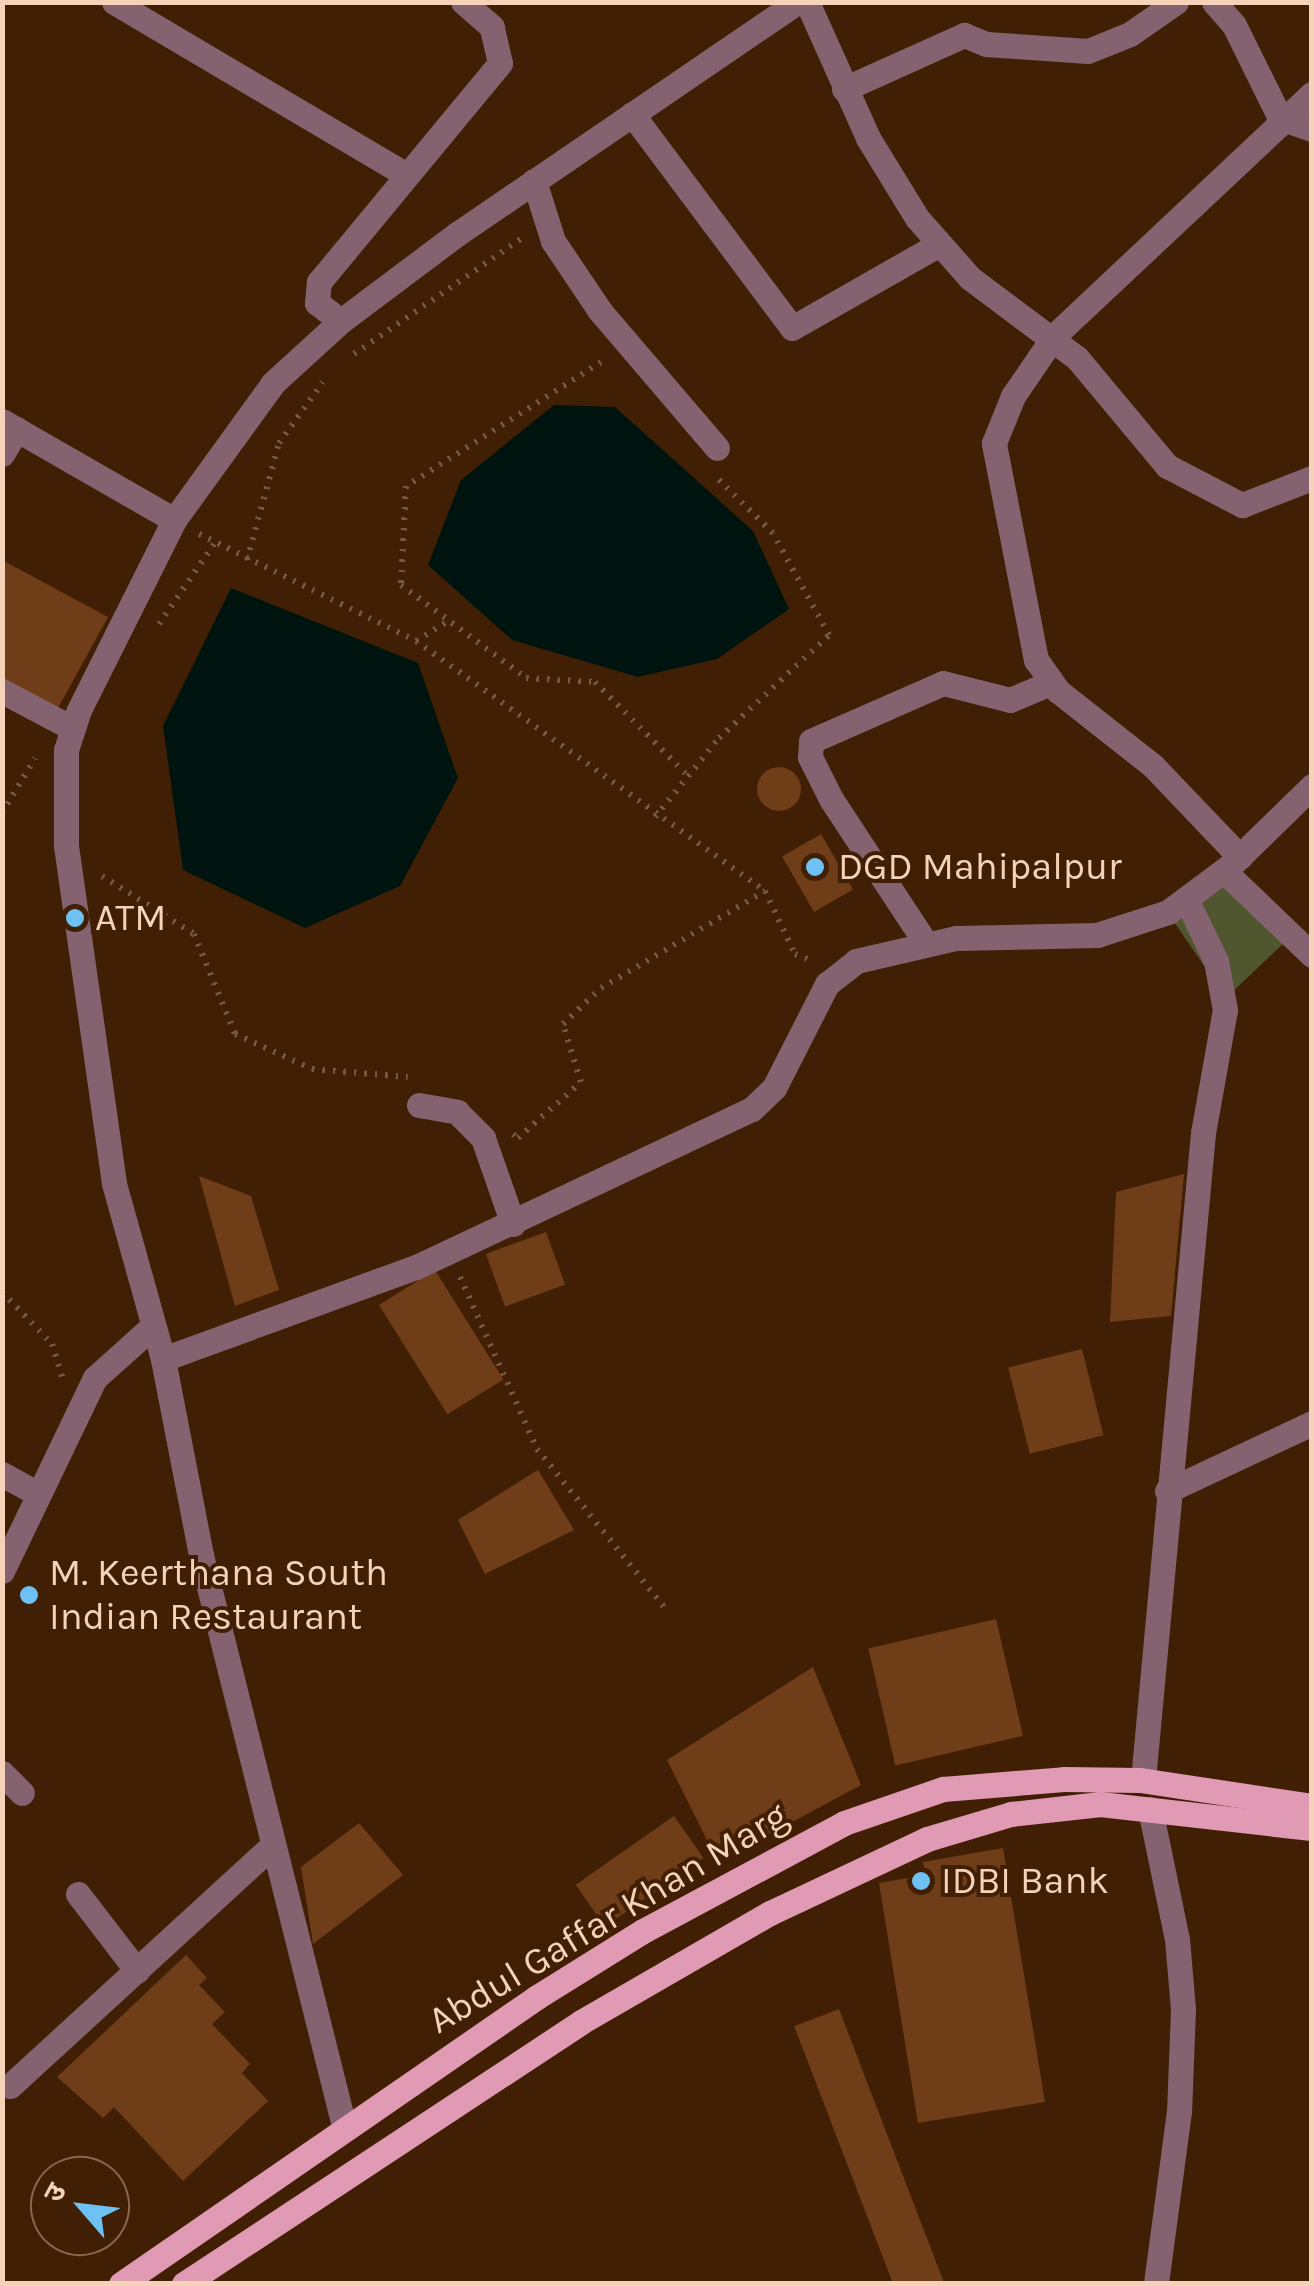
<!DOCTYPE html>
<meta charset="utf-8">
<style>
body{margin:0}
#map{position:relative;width:1314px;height:2286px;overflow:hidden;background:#401f04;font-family:Karla,"Noto Sans Devanagari",sans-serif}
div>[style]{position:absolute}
.green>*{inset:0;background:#50562e}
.water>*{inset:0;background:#00140f}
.building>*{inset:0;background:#6f3e18;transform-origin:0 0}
.round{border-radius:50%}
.path>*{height:6px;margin-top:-3px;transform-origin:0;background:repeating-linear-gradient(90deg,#79573c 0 2.5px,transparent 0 10.5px)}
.minor>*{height:25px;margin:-12.5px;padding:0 12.5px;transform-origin:12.5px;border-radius:12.5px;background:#85626f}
.major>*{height:25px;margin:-12.5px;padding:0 12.5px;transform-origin:12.5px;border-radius:12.5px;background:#e19ab4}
.dots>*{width:28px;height:28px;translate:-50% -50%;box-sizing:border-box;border:5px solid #401f04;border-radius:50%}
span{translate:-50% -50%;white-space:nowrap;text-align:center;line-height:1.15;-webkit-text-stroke:8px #401f04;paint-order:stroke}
.poi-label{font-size:38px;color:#f6d2b9}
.left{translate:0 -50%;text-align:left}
.street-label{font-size:38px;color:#f6d2b9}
.frame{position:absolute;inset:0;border:5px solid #f6d2b9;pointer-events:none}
.north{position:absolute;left:30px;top:2156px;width:100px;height:100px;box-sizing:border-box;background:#401f04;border:2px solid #89674c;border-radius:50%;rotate:298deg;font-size:28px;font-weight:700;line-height:40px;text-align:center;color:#f6d2b9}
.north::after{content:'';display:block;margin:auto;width:35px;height:45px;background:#6dc2f3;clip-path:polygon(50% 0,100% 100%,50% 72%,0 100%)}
</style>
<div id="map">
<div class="green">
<div style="clip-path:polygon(1225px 877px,1285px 942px,1226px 998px,1170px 916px)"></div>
</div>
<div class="water">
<div style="clip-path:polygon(554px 405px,615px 407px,753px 531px,789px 609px,717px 659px,638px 677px,512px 640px,428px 565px,461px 480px)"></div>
<div style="clip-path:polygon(231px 588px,418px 663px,458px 778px,400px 886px,305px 928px,183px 870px,163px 726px)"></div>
</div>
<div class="building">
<div style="clip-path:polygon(2px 560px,108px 617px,58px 708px,2px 678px)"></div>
<div class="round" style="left:757px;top:767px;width:44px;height:44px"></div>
<div style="left:821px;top:834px;width:64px;height:45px;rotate:60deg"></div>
<div style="clip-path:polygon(1184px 1174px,1171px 1316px,1110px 1322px,1116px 1192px)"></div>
<div style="clip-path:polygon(199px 1176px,251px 1196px,279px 1290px,235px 1306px)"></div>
<div style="left:546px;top:1232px;width:56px;height:64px;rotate:70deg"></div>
<div style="left:435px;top:1270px;width:129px;height:66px;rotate:58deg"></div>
<div style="left:1082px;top:1349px;width:89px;height:76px;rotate:76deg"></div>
<div style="clip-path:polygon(538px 1470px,574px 1530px,485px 1574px,458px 1520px)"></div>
<div style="left:996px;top:1619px;width:120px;height:131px;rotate:77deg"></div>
<div style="clip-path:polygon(813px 1667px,861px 1785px,718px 1862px,667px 1760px)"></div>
<div style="left:674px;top:1816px;width:51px;height:120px;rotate:55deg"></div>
<div style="clip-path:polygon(359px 1823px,403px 1875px,313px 1944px,301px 1867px)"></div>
<div style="clip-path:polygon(1003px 1848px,1045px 2102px,918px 2123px,879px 1883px,925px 1875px,923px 1862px)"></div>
<div style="clip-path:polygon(186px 1955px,207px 1978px,199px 1985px,225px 2012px,212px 2024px,250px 2064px,242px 2073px,268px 2101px,183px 2181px,114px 2107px,103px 2118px,57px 2077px)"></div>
<div style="left:839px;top:2009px;width:294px;height:48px;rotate:69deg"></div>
</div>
<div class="path">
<div style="left:354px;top:354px;width:203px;rotate:-34.6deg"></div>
<div style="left:601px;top:362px;width:231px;rotate:147.5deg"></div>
<div style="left:406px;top:486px;width:99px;rotate:92.9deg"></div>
<div style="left:401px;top:585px;width:156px;rotate:36.6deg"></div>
<div style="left:526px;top:678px;width:69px;rotate:3.3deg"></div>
<div style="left:595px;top:682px;width:132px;rotate:45.3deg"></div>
<div style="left:199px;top:534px;width:242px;rotate:26.2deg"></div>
<div style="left:416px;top:641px;width:429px;rotate:35.6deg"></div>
<div style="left:765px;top:891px;width:70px;rotate:64.5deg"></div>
<div style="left:795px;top:954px;width:16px;rotate:22deg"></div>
<div style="left:247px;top:560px;width:121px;rotate:-74.7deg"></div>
<div style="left:279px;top:443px;width:75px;rotate:-54.2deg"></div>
<div style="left:159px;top:624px;width:97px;rotate:-55.5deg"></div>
<div style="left:416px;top:641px;width:38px;rotate:-32deg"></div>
<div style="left:2px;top:813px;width:64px;rotate:-59deg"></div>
<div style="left:655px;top:817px;width:102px;rotate:-51deg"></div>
<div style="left:719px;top:738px;width:151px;rotate:-43.1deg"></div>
<div style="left:829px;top:635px;width:116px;rotate:-118.8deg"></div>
<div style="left:773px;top:533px;width:80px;rotate:-135.5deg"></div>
<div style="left:102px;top:876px;width:109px;rotate:32.2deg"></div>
<div style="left:194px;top:934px;width:108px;rotate:67.7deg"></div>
<div style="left:235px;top:1034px;width:85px;rotate:24.4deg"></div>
<div style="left:312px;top:1069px;width:96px;rotate:4.8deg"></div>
<div style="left:513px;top:1134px;width:6px;rotate:39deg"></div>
<div style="left:518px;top:1138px;width:84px;rotate:-41.6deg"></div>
<div style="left:581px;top:1082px;width:61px;rotate:-107.2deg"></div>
<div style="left:563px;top:1024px;width:52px;rotate:-43.5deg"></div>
<div style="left:601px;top:988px;width:191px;rotate:-30.6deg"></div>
<div style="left:460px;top:1277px;width:188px;rotate:65.9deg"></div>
<div style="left:537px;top:1449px;width:203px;rotate:51.2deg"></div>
<div style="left:2px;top:1292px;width:72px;rotate:46.1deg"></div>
<div style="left:52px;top:1344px;width:37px;rotate:73deg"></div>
</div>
<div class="minor">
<div style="left:114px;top:2px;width:339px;rotate:30.6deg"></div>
<div style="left:807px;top:2px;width:149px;rotate:65.8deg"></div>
<div style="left:868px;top:138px;width:94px;rotate:58.5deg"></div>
<div style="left:917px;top:218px;width:80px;rotate:48.5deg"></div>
<div style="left:970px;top:278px;width:134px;rotate:36.8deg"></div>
<div style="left:1077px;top:358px;width:141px;rotate:50.2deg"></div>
<div style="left:1167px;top:466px;width:85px;rotate:27.5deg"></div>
<div style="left:1242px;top:505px;width:75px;rotate:-21.1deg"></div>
<div style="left:1214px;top:2px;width:30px;rotate:49deg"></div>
<div style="left:1234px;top:25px;width:104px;rotate:63.7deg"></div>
<div style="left:1280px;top:118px;width:34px;rotate:19deg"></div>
<div style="left:844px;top:89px;width:132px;rotate:-24.2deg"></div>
<div style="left:964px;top:35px;width:24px;rotate:22deg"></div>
<div style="left:986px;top:44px;width:102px;rotate:3.9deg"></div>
<div style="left:1088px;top:51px;width:45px;rotate:-22deg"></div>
<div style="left:1130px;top:34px;width:56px;rotate:-34.8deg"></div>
<div style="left:632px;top:114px;width:267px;rotate:53.2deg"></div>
<div style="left:792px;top:328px;width:169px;rotate:-29.7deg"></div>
<div style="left:534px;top:181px;width:63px;rotate:72.4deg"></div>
<div style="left:553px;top:241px;width:84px;rotate:56.1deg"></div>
<div style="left:600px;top:311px;width:180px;rotate:49.5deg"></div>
<div style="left:341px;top:321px;width:30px;rotate:-143deg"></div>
<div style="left:317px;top:303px;width:21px;rotate:-85deg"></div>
<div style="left:319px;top:282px;width:284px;rotate:-50.4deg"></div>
<div style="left:500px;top:63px;width:37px;rotate:-103deg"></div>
<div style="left:492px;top:27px;width:38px;rotate:-139deg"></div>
<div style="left:2px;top:421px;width:198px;rotate:29.9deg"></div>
<div style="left:2px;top:454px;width:29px;rotate:-59deg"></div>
<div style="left:2px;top:691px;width:79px;rotate:27.9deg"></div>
<div style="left:1240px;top:857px;width:127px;rotate:-133.7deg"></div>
<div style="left:1152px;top:765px;width:120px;rotate:-141.8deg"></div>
<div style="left:1058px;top:691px;width:38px;rotate:-125deg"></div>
<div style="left:1036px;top:660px;width:221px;rotate:-101deg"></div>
<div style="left:994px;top:443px;width:51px;rotate:-68deg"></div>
<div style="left:1013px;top:396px;width:73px;rotate:-55.7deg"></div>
<div style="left:1054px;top:336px;width:354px;rotate:-43.2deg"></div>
<div style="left:1224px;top:871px;width:122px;rotate:43.7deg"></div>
<div style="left:925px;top:942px;width:171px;rotate:-123.3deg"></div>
<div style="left:831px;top:799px;width:47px;rotate:-116.6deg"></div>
<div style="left:810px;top:757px;width:16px;rotate:-86deg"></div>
<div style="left:811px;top:741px;width:144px;rotate:-23.7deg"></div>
<div style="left:943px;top:683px;width:69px;rotate:14.2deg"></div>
<div style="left:1010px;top:700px;width:43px;rotate:-23deg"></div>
<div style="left:419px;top:1105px;width:39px;rotate:10deg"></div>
<div style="left:457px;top:1112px;width:37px;rotate:45deg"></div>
<div style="left:483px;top:1138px;width:91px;rotate:70.8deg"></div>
<div style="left:163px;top:1359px;width:269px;rotate:-20deg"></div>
<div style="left:416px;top:1267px;width:371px;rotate:-25.2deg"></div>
<div style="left:752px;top:1109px;width:30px;rotate:-44deg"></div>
<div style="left:774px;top:1088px;width:117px;rotate:-63deg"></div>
<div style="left:827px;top:984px;width:37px;rotate:-38deg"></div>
<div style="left:856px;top:961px;width:103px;rotate:-13deg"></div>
<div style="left:956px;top:938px;width:141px;rotate:-1.2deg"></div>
<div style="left:1097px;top:935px;width:75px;rotate:-17.9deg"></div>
<div style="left:1168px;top:912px;width:79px;rotate:-36.7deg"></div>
<div style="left:1231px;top:865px;width:113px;rotate:-44.3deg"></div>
<div style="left:2px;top:1474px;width:41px;rotate:29.1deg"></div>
<div style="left:1167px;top:1491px;width:160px;rotate:-25.1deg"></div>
<div style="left:2px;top:1571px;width:214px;rotate:-64.3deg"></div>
<div style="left:95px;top:1378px;width:78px;rotate:-41.9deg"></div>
<div style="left:2px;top:1773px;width:28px;rotate:45deg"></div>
<div style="left:1143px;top:1780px;width:650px;rotate:-84.7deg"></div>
<div style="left:1203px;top:1133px;width:125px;rotate:-79.9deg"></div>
<div style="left:1225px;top:1010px;width:50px;rotate:-100.4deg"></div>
<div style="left:1216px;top:961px;width:69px;rotate:-115.8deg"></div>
<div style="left:1150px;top:1809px;width:133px;rotate:78.3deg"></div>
<div style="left:1177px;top:1939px;width:70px;rotate:85.1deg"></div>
<div style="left:1183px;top:2009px;width:102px;rotate:92.2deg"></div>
<div style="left:1179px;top:2111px;width:175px;rotate:97.6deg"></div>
<div style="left:78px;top:1894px;width:97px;rotate:52.5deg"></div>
<div style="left:10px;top:2086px;width:355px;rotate:-42.5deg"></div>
<div style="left:344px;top:2126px;width:589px;rotate:-104.06deg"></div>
<div style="left:201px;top:1555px;width:200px;rotate:-101deg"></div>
<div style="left:163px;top:1359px;width:183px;rotate:-105.6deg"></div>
<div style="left:114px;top:1183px;width:340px;rotate:-98.1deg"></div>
<div style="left:66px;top:846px;width:96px;rotate:-90deg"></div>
<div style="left:66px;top:750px;width:40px;rotate:-72deg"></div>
<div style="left:78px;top:712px;width:215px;rotate:-63.4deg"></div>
<div style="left:174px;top:520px;width:169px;rotate:-54.1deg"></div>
<div style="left:273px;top:383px;width:92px;rotate:-42.4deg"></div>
<div style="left:341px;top:321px;width:145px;rotate:-36.9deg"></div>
<div style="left:457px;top:234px;width:412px;rotate:-34.3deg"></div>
</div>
<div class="major">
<div style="left:121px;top:2284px;width:505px;rotate:-34.6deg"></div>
<div style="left:537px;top:1997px;width:125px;rotate:-31.9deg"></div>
<div style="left:643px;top:1931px;width:228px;rotate:-28.2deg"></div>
<div style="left:844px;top:1823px;width:105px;rotate:-19deg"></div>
<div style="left:943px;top:1789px;width:121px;rotate:-4.7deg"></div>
<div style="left:1064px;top:1779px;width:76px;rotate:0.8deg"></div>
<div style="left:1140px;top:1780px;width:174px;rotate:8.6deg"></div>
<div style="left:184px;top:2284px;width:476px;rotate:-33.4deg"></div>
<div style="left:581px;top:2022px;width:218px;rotate:-30deg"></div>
<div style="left:770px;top:1913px;width:174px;rotate:-25.2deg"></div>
<div style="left:927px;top:1839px;width:88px;rotate:-16.6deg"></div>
<div style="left:1011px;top:1814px;width:90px;rotate:-6.4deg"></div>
<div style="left:1100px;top:1804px;width:213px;rotate:6.5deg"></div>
</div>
<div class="dots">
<div style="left:815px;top:867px;background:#6dc2f3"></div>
<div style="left:75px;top:918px;background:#6dc2f3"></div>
<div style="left:29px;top:1595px;background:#6dc2f3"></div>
<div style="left:921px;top:1881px;background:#6dc2f3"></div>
</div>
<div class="poi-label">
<span class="left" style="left:838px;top:867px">DGD Mahipalpur</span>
<span class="left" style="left:95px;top:918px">ATM</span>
<span class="left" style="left:49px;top:1595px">M. Keerthana South<br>Indian Restaurant</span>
<span class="left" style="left:941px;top:1881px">IDBI Bank</span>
</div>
<div class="street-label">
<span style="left:608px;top:1918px;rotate:-31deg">Abdul Gaffar Khan Marg</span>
</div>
<div class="frame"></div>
<div class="north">उ</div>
</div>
